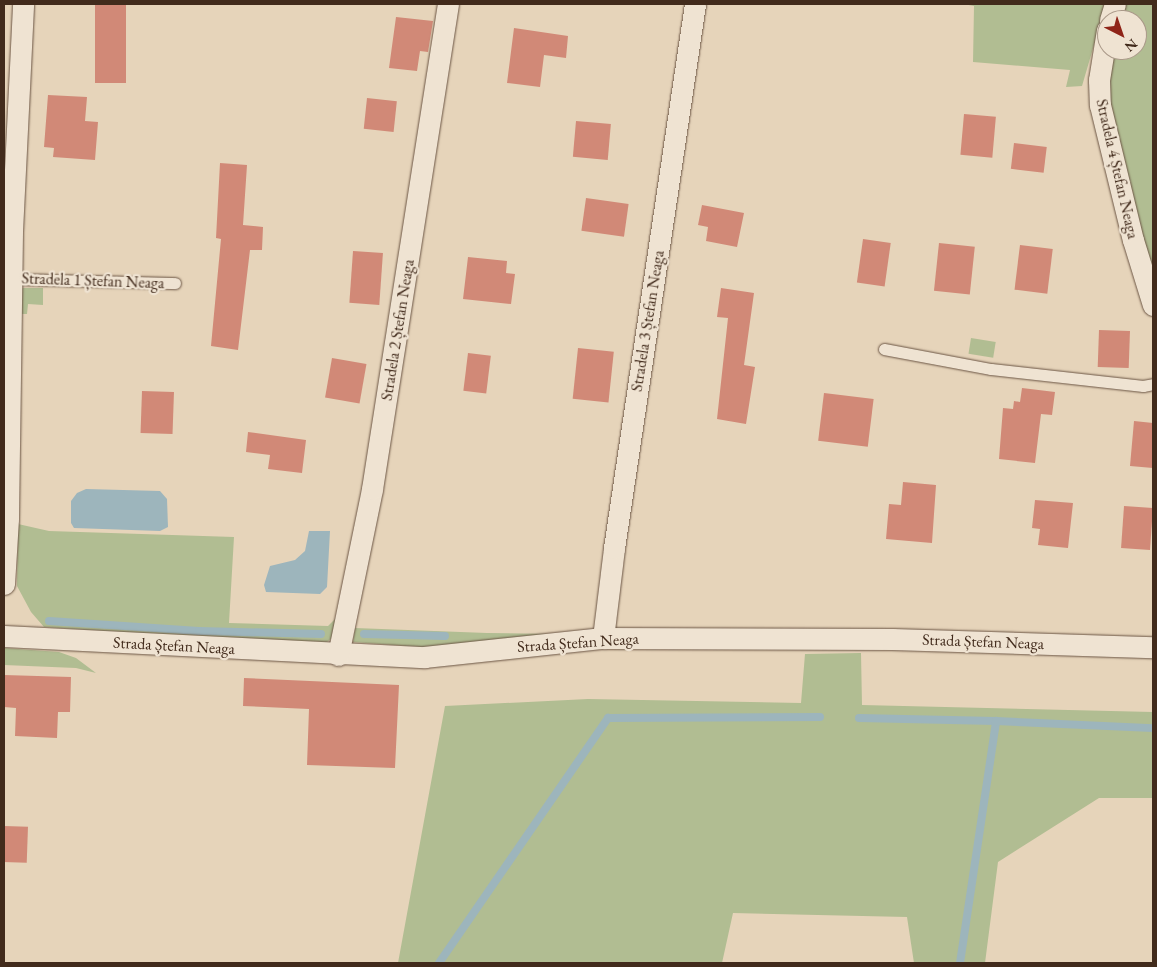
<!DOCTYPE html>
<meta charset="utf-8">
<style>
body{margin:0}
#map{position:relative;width:1157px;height:967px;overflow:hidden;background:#e6d4ba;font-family:"EB Garamond",serif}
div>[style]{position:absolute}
.green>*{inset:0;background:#b1bd92;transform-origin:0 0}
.water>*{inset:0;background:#9db5bc}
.stream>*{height:8px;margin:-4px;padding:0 4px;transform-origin:4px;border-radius:4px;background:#9db5bc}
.building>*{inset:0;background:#d18977;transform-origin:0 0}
.roads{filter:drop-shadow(0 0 1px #6b5544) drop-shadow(0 0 1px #6b5544)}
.lane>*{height:11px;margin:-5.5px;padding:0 5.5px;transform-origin:5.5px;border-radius:5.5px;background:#efe3d2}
.street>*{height:21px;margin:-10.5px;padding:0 10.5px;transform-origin:10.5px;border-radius:10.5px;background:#efe3d2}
span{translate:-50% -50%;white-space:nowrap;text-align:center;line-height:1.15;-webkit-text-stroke:4.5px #efe3d2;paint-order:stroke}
.street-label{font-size:16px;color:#422b1c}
.frame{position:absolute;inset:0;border:5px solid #422b1c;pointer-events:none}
.north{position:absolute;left:1097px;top:10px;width:50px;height:50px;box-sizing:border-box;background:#efe3d2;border:1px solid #aa9989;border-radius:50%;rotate:139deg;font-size:14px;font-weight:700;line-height:20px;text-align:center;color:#422b1c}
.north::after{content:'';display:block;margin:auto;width:18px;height:22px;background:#8f2418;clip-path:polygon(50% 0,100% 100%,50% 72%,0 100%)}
</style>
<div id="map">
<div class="green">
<div style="clip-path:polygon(963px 4px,1106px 4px,1082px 86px,1066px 87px,1070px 70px,973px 62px,974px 6px)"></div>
<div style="clip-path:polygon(1125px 4px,1153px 4px,1153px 272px,1139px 228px,1108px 91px,1112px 50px,1137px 50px,1137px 20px,1120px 20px)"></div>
<div style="clip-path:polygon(21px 288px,43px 288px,43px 305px,28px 304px,27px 314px,20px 314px)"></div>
<div style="left:971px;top:338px;width:25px;height:16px;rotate:9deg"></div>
<div style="clip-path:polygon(18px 524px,49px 531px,234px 537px,229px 623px,328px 626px,337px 617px,332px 638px,327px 642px,250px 641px,44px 627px,31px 612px,17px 586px)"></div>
<div style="clip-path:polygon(355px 628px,487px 633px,556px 634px,432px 648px,353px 642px)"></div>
<div style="clip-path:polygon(4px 648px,59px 652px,76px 658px,96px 673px,76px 668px,4px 665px)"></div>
<div style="clip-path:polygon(861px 653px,862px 705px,1153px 712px,1153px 798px,1099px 798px,998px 862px,985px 963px,914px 963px,907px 917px,733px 913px,722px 963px,398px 963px,445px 706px,588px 699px,801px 703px,805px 654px)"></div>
</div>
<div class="water">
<div style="clip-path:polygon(86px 489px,160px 491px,167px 499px,168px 527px,160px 531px,74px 528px,71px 523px,71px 501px,77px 493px)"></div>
<div style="clip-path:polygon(309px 531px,330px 531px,327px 587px,320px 594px,266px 592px,264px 585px,270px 566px,295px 560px,305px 551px)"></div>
</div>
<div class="stream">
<div style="left:49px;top:621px;width:150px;rotate:3.8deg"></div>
<div style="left:199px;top:631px;width:122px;rotate:1.4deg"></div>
<div style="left:364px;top:634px;width:81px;rotate:1.4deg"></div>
<div style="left:859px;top:718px;width:137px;rotate:1.3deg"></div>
<div style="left:439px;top:963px;width:298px;rotate:-55.4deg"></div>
<div style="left:608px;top:718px;width:212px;rotate:-0.3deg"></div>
<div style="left:960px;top:963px;width:245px;rotate:-81.5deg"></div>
<div style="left:996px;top:721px;width:157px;rotate:2.6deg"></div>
</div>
<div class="building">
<div style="left:95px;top:4px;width:31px;height:79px"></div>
<div style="clip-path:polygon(396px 17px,433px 21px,428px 52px,420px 51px,417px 71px,389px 68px)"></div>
<div style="clip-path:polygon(514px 28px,568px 36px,566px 58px,544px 55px,540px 87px,507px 83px)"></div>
<div style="clip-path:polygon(48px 95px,87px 97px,85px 121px,98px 122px,95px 160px,53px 157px,54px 148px,44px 147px)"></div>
<div style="left:367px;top:98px;width:30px;height:31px;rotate:6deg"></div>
<div style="left:964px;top:114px;width:32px;height:41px;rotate:5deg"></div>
<div style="left:576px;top:121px;width:35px;height:36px;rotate:5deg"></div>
<div style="left:1014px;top:143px;width:33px;height:26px;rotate:7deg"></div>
<div style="clip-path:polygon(220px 163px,247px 165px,243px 225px,263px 227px,262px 250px,250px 250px,238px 350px,211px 346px,221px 239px,216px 238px)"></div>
<div style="left:586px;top:198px;width:43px;height:33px;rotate:8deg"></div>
<div style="clip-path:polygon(702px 205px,744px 213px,737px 247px,706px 241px,708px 227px,698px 225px)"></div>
<div style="left:863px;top:239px;width:28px;height:44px;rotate:8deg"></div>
<div style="left:939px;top:243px;width:36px;height:48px;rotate:6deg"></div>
<div style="left:1020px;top:245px;width:33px;height:45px;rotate:7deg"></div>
<div style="left:353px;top:251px;width:30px;height:52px;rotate:4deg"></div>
<div style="clip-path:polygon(468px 257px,507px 261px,506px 273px,515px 274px,511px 304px,463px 299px)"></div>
<div style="clip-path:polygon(721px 288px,754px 293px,744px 365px,755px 367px,746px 424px,717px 419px,728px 318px,717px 317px)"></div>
<div style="left:1099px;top:330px;width:31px;height:37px;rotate:2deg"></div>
<div style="left:578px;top:348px;width:36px;height:51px;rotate:6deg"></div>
<div style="left:468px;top:353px;width:23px;height:38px;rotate:7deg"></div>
<div style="left:332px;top:358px;width:35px;height:40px;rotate:10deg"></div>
<div style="clip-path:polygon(1022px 388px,1055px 392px,1052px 415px,1041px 414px,1035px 463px,999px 459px,1003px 408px,1013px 409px,1014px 401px,1020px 402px)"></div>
<div style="left:142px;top:391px;width:32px;height:42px;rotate:2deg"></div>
<div style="left:824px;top:393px;width:50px;height:48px;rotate:7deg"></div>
<div style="clip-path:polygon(1134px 421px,1153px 423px,1153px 468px,1130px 466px)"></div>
<div style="clip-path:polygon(248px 432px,306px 440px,302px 473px,268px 469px,270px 455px,246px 452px)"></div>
<div style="clip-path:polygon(903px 482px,936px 485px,932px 543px,886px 539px,889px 504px,901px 505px)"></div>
<div style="clip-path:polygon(1035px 500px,1073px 503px,1068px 548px,1038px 545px,1040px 529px,1032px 528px)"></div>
<div style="left:1124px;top:506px;width:29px;height:42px;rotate:4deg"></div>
<div style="clip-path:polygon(4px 675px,71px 677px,70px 712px,58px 712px,57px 738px,15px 736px,16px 708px,4px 707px)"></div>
<div style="clip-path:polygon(244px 678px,399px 685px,395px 768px,307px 765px,309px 709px,243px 706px)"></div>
<div style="left:4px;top:826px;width:24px;height:36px;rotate:2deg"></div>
</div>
<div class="roads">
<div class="lane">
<div style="left:11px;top:279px;width:164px;rotate:1.4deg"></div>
<div style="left:884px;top:349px;width:109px;rotate:10.6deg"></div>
<div style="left:991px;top:369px;width:153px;rotate:6.4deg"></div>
<div style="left:1143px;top:386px;width:10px;rotate:-11deg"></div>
</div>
<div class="street">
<div style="left:1110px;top:20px;width:17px;rotate:-73deg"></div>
<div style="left:1107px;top:30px;width:51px;rotate:99.1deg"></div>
<div style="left:1099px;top:80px;width:25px;rotate:88deg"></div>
<div style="left:1100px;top:105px;width:139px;rotate:76.3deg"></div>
<div style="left:1133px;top:240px;width:68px;rotate:72.9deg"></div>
<div style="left:4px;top:584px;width:66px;rotate:-86.5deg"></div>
<div style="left:8px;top:518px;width:287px;rotate:-89.2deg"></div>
<div style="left:12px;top:231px;width:227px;rotate:-87.2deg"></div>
<div style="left:4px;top:636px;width:421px;rotate:2.9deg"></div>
<div style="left:424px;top:657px;width:180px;rotate:-6.1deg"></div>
<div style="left:603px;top:638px;width:289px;rotate:0.2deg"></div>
<div style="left:892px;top:639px;width:261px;rotate:1.8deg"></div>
<div style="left:603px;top:638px;width:91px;rotate:-83deg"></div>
<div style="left:614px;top:548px;width:550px;rotate:-81.53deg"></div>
<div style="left:338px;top:655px;width:169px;rotate:-78.4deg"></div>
<div style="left:372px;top:489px;width:491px;rotate:-81.1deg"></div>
</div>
</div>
<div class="street-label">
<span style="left:1117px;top:169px;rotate:77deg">Stradela 4 Ștefan Neaga</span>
<span style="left:93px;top:281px;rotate:2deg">Stradela 1 Ștefan Neaga</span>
<span style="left:648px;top:321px;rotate:-81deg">Stradela 3 Ștefan Neaga</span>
<span style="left:398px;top:330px;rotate:-81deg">Stradela 2 Ștefan Neaga</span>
<span style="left:983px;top:642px;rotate:2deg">Strada Ștefan Neaga</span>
<span style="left:578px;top:643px;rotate:-4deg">Strada Ștefan Neaga</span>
<span style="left:174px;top:646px;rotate:3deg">Strada Ștefan Neaga</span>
</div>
<div class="frame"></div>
<div class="north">N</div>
</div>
